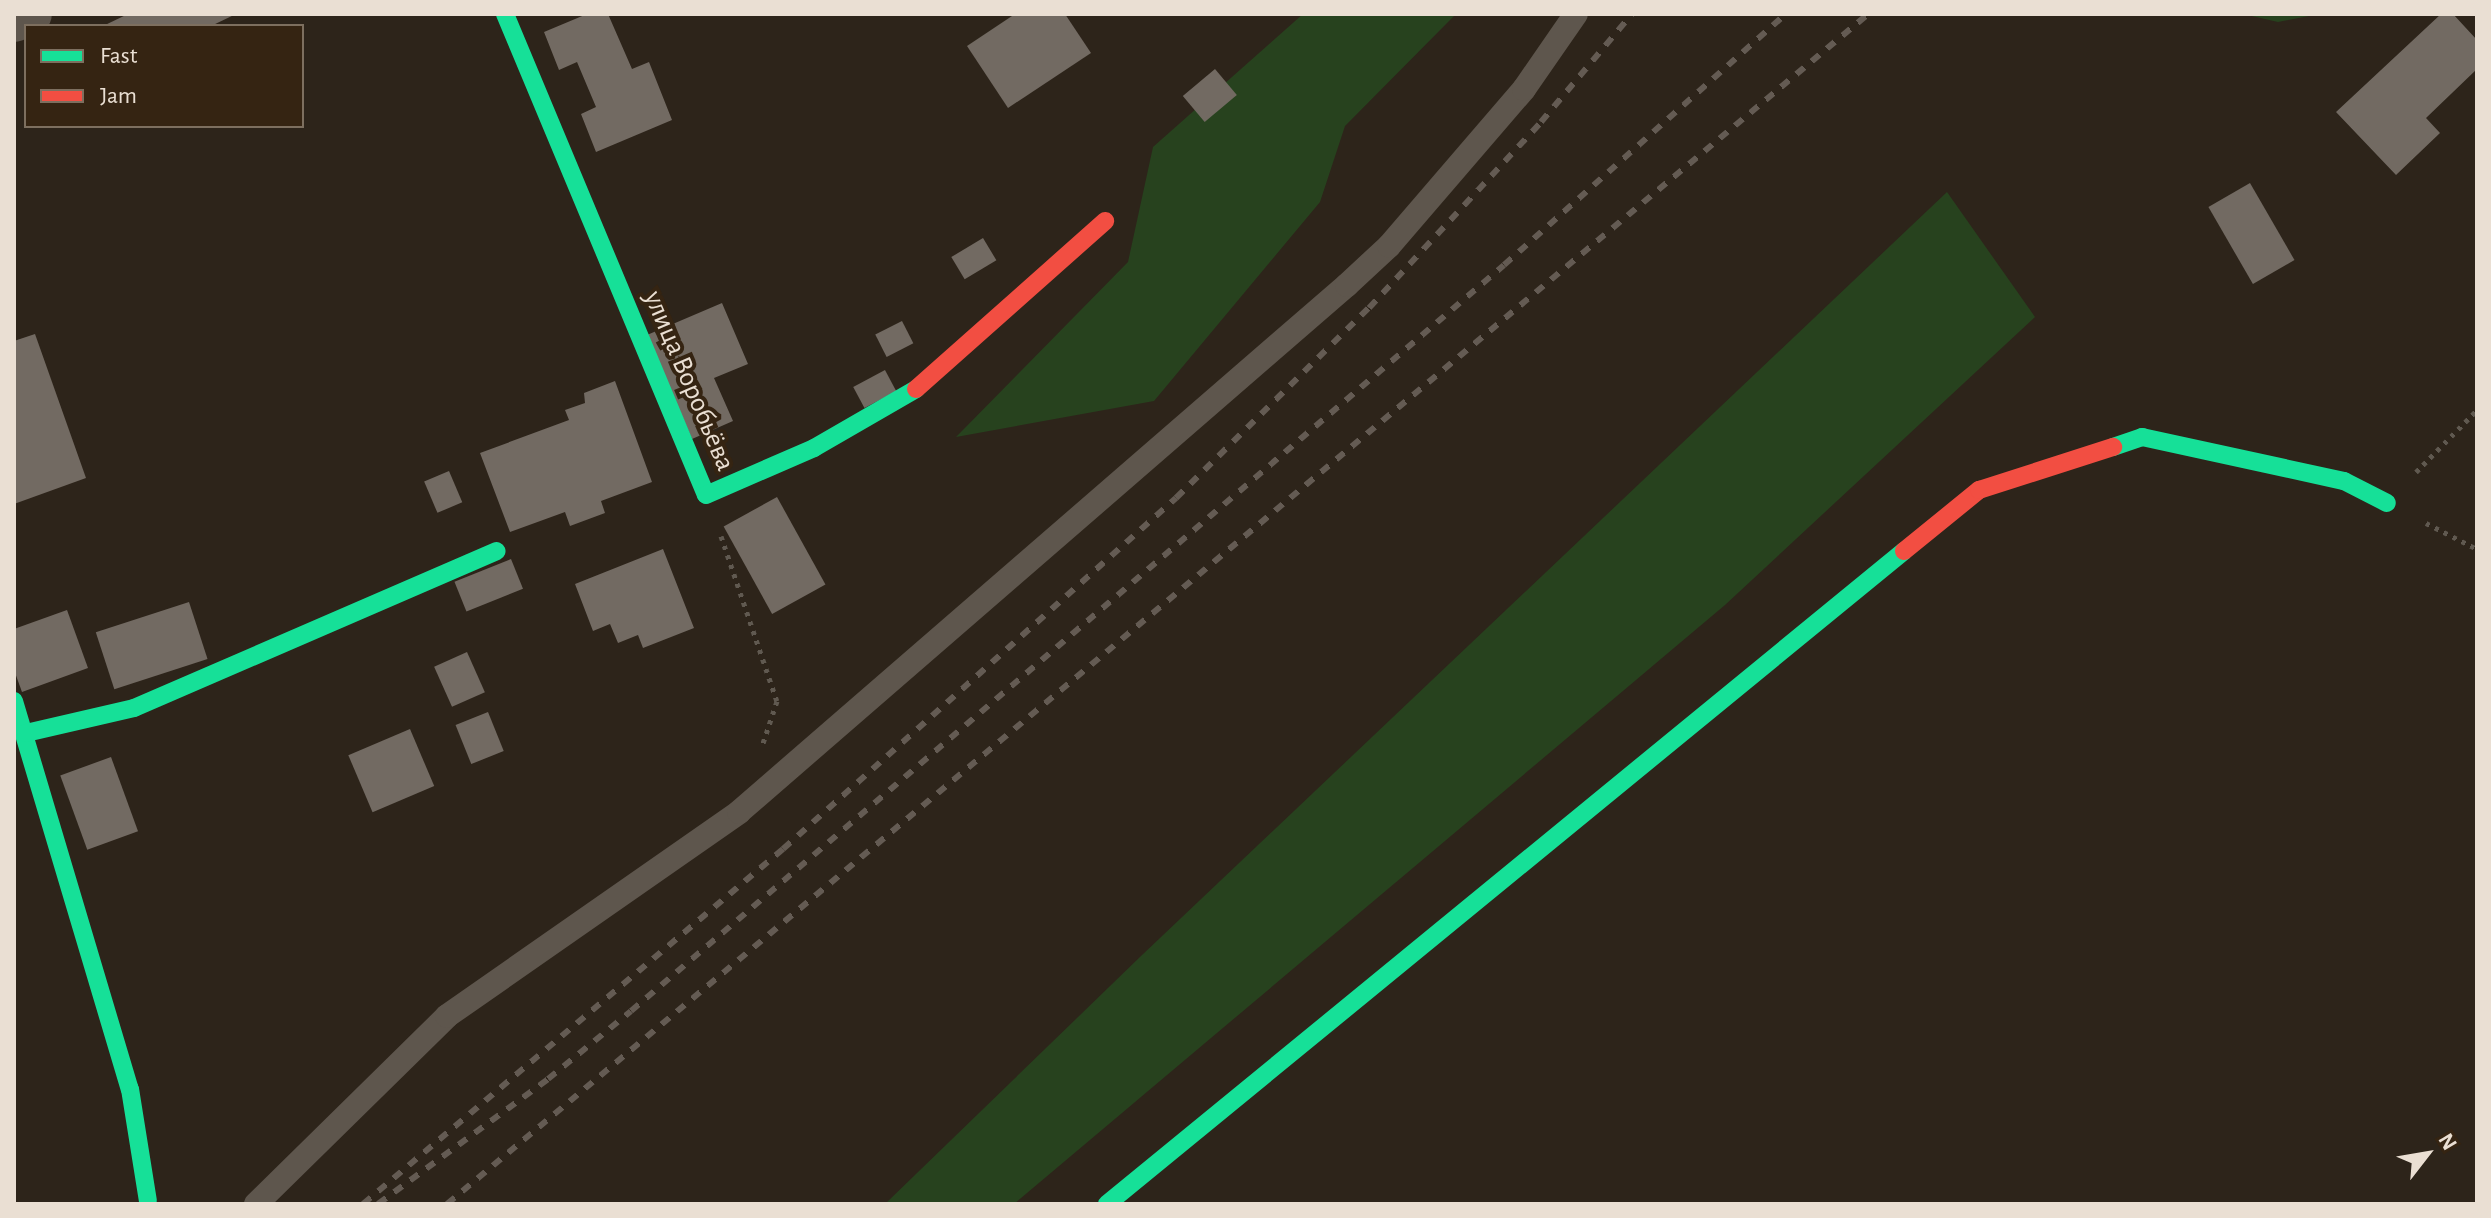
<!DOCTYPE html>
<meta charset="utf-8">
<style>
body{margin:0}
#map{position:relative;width:2491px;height:1218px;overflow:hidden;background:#2d241a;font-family:"Alegreya Sans",sans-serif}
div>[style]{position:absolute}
.green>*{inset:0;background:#27421e}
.building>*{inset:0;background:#726a62;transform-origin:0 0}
.path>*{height:5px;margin-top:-2.5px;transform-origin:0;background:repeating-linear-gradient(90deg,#605950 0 4px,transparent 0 10px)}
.lane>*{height:24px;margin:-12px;padding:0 12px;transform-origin:12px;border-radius:12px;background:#5e564d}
.street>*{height:44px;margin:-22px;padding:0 22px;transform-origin:22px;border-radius:22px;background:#5e564d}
.fast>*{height:18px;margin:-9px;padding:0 9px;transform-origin:9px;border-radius:9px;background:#16e098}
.jam>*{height:18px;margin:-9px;padding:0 9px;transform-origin:9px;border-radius:9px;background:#f24e42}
.rail>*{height:6px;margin-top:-3px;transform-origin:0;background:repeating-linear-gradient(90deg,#645b53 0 10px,transparent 0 20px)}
span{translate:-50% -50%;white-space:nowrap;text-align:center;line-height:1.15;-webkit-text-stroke:8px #352412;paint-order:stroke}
.street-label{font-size:28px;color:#eadfd3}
.frame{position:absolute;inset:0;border:16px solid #eadfd3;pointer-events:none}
.legend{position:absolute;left:24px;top:24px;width:280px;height:104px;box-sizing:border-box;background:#352412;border:2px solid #7d6f5f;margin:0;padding:10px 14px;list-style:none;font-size:24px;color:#eadfd3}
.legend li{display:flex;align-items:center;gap:16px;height:40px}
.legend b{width:40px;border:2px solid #7d6f5f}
.north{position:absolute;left:2387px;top:1114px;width:80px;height:80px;-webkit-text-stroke:6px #352412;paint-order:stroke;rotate:59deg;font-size:22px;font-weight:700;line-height:32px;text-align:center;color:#eadfd3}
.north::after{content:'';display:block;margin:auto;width:28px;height:36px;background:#eadfd3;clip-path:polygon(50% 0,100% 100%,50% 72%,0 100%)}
</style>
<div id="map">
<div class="green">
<div style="clip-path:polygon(1303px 14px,1456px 14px,1345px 126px,1320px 202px,1154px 401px,956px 437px,1128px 262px,1153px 147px)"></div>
<div style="clip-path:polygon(2243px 14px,2319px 14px,2278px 22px)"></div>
<div style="clip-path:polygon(1947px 192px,2035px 317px,1725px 605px,1014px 1204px,885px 1204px,1141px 956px)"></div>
</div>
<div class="building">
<div style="clip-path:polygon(128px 14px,236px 14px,211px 26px,103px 26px)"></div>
<div style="clip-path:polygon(587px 14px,608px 14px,632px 69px,649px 62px,672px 120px,596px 152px,581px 114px,596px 107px,577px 62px,559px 70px,544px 32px)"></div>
<div style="clip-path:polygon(1015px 14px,1065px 14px,1091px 53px,1008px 108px,967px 46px)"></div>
<div style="clip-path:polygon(2441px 14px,2453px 14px,2477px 40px,2477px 69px,2426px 118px,2440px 133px,2396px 175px,2336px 112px)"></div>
<div style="left:1215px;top:69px;width:34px;height:42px;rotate:50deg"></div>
<div style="left:2250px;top:183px;width:89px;height:48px;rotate:60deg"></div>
<div style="left:983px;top:238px;width:26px;height:37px;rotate:59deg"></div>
<div style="clip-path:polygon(722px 303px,748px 364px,714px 378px,733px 421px,692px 439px,647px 335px)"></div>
<div style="left:902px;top:321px;width:25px;height:30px;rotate:63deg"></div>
<div style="clip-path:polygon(35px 334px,86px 478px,14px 504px,14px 341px)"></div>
<div style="left:885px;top:370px;width:24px;height:36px;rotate:62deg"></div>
<div style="clip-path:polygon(615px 381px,652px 482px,601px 501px,605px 513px,570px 526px,565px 512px,510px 532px,480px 453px,569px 420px,565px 410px,585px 403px,584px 393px)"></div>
<div style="left:449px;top:471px;width:34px;height:27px;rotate:67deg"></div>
<div style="left:777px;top:497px;width:100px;height:61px;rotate:61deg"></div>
<div style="clip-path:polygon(663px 549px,694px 628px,643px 648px,638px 635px,618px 643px,610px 624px,593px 631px,575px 584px)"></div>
<div style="left:511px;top:559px;width:32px;height:61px;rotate:68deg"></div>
<div style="left:189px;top:602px;width:60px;height:98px;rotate:72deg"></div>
<div style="clip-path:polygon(67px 610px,88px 668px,22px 692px,14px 670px,14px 629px)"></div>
<div style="left:467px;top:652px;width:44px;height:36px;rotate:66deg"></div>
<div style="left:488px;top:712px;width:42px;height:35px;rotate:68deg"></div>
<div style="left:410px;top:729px;width:62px;height:67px;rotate:67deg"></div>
<div style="left:111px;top:757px;width:79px;height:54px;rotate:70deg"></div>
</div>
<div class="path">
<div style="left:2416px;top:472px;width:87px;rotate:-45.5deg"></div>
<div style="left:2426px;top:523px;width:57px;rotate:27deg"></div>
<div style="left:721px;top:536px;width:174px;rotate:71.3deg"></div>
<div style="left:777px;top:701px;width:47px;rotate:108.4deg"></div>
</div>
<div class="lane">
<div style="left:256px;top:1204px;width:268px;rotate:-44.5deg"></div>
<div style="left:447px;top:1016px;width:356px;rotate:-34.9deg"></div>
<div style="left:739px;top:812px;width:805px;rotate:-40.92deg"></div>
<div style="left:1347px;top:285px;width:57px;rotate:-42.9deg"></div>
<div style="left:1389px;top:246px;width:207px;rotate:-49.3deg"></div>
<div style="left:1524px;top:89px;width:91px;rotate:-55.3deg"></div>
</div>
<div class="street">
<div style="left:14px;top:20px;width:17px;rotate:-21deg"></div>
</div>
<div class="fast">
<div style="left:505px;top:14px;width:521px;rotate:67.32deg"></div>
<div style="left:706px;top:495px;width:118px;rotate:-23.5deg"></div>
<div style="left:814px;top:448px;width:118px;rotate:-30deg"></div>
<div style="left:2113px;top:447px;width:31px;rotate:-19deg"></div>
<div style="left:2142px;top:437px;width:207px;rotate:12.3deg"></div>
<div style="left:2344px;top:481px;width:48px;rotate:27.1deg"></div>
<div style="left:14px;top:701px;width:405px;rotate:73.4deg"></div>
<div style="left:130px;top:1089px;width:113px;rotate:80.9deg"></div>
<div style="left:26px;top:733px;width:111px;rotate:-13deg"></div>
<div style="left:134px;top:708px;width:395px;rotate:-23.4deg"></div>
<div style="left:1107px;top:1204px;width:1030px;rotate:-39.33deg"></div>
</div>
<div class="jam">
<div style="left:916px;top:389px;width:253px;rotate:-41.6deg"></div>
<div style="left:1904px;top:551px;width:97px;rotate:-39.1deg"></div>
<div style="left:1979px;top:490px;width:141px;rotate:-17.8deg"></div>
</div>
<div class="rail">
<div style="left:363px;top:1204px;width:550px;rotate:-40.21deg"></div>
<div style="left:783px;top:849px;width:527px;rotate:-41.77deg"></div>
<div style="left:1176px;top:498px;width:271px;rotate:-44.6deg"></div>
<div style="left:1369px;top:308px;width:253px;rotate:-47.2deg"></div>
<div style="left:1541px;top:122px;width:141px;rotate:-49.9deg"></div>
<div style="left:378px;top:1204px;width:211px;rotate:-36.3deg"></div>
<div style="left:548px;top:1079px;width:107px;rotate:-39.3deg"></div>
<div style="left:631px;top:1011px;width:1148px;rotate:-40.51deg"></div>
<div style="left:1504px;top:265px;width:378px;rotate:-41.7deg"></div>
<div style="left:447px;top:1204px;width:1853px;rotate:-39.94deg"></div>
</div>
<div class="street-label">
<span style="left:689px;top:381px;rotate:67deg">улица Воробьёва</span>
</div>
<div class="frame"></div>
<ul class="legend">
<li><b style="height:10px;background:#16e098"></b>Fast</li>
<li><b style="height:10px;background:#f24e42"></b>Jam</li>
</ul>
<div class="north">N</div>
</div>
